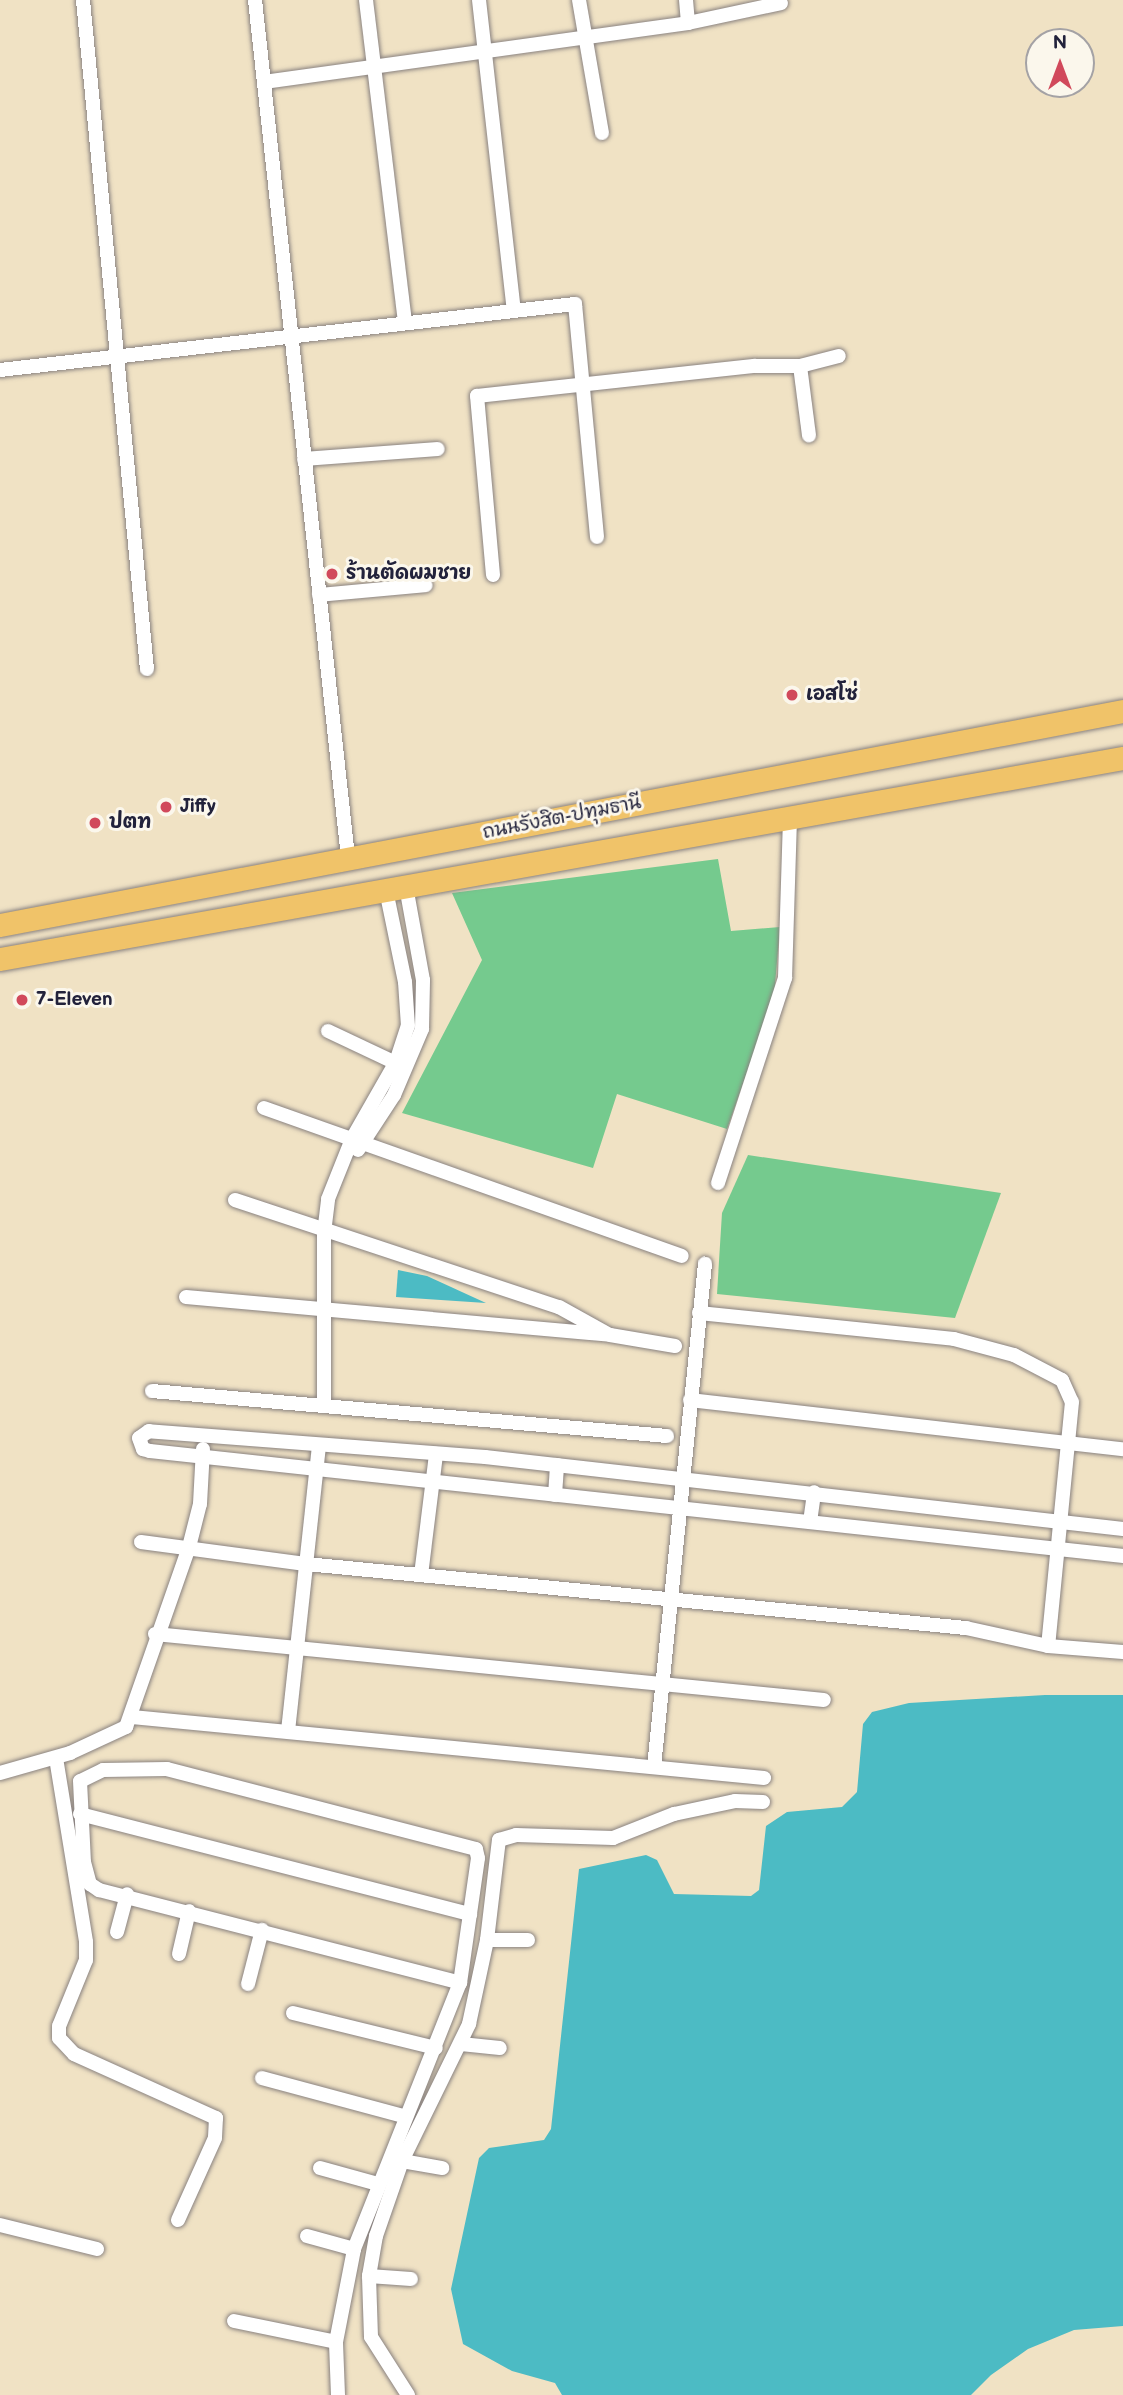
<!DOCTYPE html>
<meta charset="utf-8">
<style>
body{margin:0}
#map{position:relative;width:1123px;height:2395px;overflow:hidden;background:#f0e2c4;font-family:"Balsamiq Sans","Playpen Sans Thai",sans-serif}
div>[style]{position:absolute}
.green>*{inset:0;background:#75ca8e}
.water>*{inset:0;background:#4cbbc4}
.roads{filter:drop-shadow(0 0 2px #898280) drop-shadow(0 0 2px #898280)}
.minor>*{height:14px;margin:-7px;padding:0 7px;transform-origin:7px;border-radius:7px;background:#fff}
.primary>*{height:23px;margin:-11.5px;padding:0 11.5px;transform-origin:11.5px;border-radius:11.5px;background:#f0c369}
.dots>*{width:19px;height:19px;translate:-50% -50%;box-sizing:border-box;border:4px solid #fbf7ec;border-radius:50%}
span{translate:-50% -50%;white-space:nowrap;text-align:center;line-height:1.15;-webkit-text-stroke:6px #fbf7ec;paint-order:stroke}
.poi-label{font-size:19px;color:#22223b;font-weight:700}
.left{translate:0 -50%;text-align:left}
.street-label{font-size:19px;color:#22223b}
.north{position:absolute;left:1025px;top:28px;width:70px;height:70px;box-sizing:border-box;background:#fbf7ec;border:2px solid #a4a2a5;border-radius:50%;rotate:0deg;font-size:19px;font-weight:700;line-height:28px;text-align:center;color:#22223b}
.north::after{content:'';display:block;margin:auto;width:24px;height:32px;background:#d1495b;clip-path:polygon(50% 0,100% 100%,50% 72%,0 100%)}
</style>
<div id="map">
<div class="green">
<div style="clip-path:polygon(718px 859px,731px 931px,780px 927px,774px 996px,727px 1129px,617px 1094px,593px 1168px,402px 1113px,482px 960px,452px 893px)"></div>
<div style="clip-path:polygon(748px 1155px,1001px 1193px,955px 1318px,717px 1294px,722px 1213px)"></div>
</div>
<div class="water">
<div style="clip-path:polygon(398px 1270px,427px 1276px,486px 1303px,396px 1297px)"></div>
<div style="clip-path:polygon(1045px 1695px,1123px 1695px,1123px 2326px,1074px 2330px,1028px 2349px,991px 2375px,971px 2395px,562px 2395px,555px 2383px,512px 2371px,463px 2344px,451px 2289px,479px 2158px,489px 2148px,544px 2140px,551px 2129px,579px 1869px,646px 1855px,657px 1860px,674px 1894px,751px 1896px,759px 1890px,766px 1826px,787px 1812px,842px 1807px,857px 1792px,863px 1724px,872px 1712px,909px 1703px)"></div>
</div>
<div class="roads">
<div class="minor">
<div style="left:83px;top:0;width:672px;rotate:84.54deg"></div>
<div style="left:255px;top:0;width:863px;rotate:83.81deg"></div>
<div style="left:366px;top:0;width:324px;rotate:83.1deg"></div>
<div style="left:479px;top:0;width:312px;rotate:83.6deg"></div>
<div style="left:579px;top:0;width:135px;rotate:80.2deg"></div>
<div style="left:686px;top:0;width:23px;rotate:85deg"></div>
<div style="left:264px;top:82px;width:428px;rotate:-7.9deg"></div>
<div style="left:688px;top:23px;width:95px;rotate:-12.1deg"></div>
<div style="left:800px;top:366px;width:70px;rotate:82.6deg"></div>
<div style="left:0;top:370px;width:579px;rotate:-6.55deg"></div>
<div style="left:575px;top:304px;width:234px;rotate:84.6deg"></div>
<div style="left:304px;top:459px;width:134px;rotate:-4.3deg"></div>
<div style="left:493px;top:575px;width:180px;rotate:-95.1deg"></div>
<div style="left:477px;top:396px;width:280px;rotate:-6.2deg"></div>
<div style="left:755px;top:366px;width:45px"></div>
<div style="left:800px;top:366px;width:40px;rotate:-14.4deg"></div>
<div style="left:319px;top:595px;width:107px;rotate:-5.3deg"></div>
<div style="left:328px;top:1031px;width:82px;rotate:25.3deg"></div>
<div style="left:264px;top:1108px;width:443px;rotate:19.5deg"></div>
<div style="left:358px;top:1150px;width:66px;rotate:-56.8deg"></div>
<div style="left:394px;top:1095px;width:72px;rotate:-67deg"></div>
<div style="left:422px;top:1029px;width:49px;rotate:-88.8deg"></div>
<div style="left:423px;top:980px;width:96px;rotate:-100.3deg"></div>
<div style="left:718px;top:1183px;width:216px;rotate:-71.9deg"></div>
<div style="left:785px;top:978px;width:161px;rotate:-88.2deg"></div>
<div style="left:235px;top:1200px;width:341px;rotate:18.3deg"></div>
<div style="left:559px;top:1307px;width:56px;rotate:28.9deg"></div>
<div style="left:186px;top:1297px;width:426px;rotate:5.1deg"></div>
<div style="left:610px;top:1335px;width:66px;rotate:9.6deg"></div>
<div style="left:699px;top:1313px;width:256px;rotate:5.8deg"></div>
<div style="left:954px;top:1339px;width:62px;rotate:14.9deg"></div>
<div style="left:1014px;top:1355px;width:54px;rotate:27.5deg"></div>
<div style="left:1062px;top:1380px;width:24px;rotate:66deg"></div>
<div style="left:1072px;top:1402px;width:245px;rotate:95.6deg"></div>
<div style="left:152px;top:1391px;width:517px;rotate:4.99deg"></div>
<div style="left:690px;top:1400px;width:436px;rotate:6.5deg"></div>
<div style="left:324px;top:1406px;width:173px;rotate:-90deg"></div>
<div style="left:324px;top:1233px;width:34px;rotate:-83deg"></div>
<div style="left:328px;top:1199px;width:65px;rotate:-68.2deg"></div>
<div style="left:352px;top:1139px;width:89px;rotate:-60.3deg"></div>
<div style="left:396px;top:1062px;width:38px;rotate:-72deg"></div>
<div style="left:408px;top:1026px;width:44px;rotate:-93.9deg"></div>
<div style="left:405px;top:982px;width:94px;rotate:-101.7deg"></div>
<div style="left:555px;top:1495px;width:30px;rotate:-86deg"></div>
<div style="left:810px;top:1522px;width:30px;rotate:-82deg"></div>
<div style="left:1123px;top:1529px;width:642px;rotate:-173.56deg"></div>
<div style="left:485px;top:1457px;width:337px;rotate:-175.6deg"></div>
<div style="left:149px;top:1431px;width:12px;rotate:145deg"></div>
<div style="left:139px;top:1438px;width:12px;rotate:70deg"></div>
<div style="left:143px;top:1449px;width:7px;rotate:16deg"></div>
<div style="left:150px;top:1451px;width:979px;rotate:6.16deg"></div>
<div style="left:141px;top:1542px;width:166px;rotate:7.6deg"></div>
<div style="left:306px;top:1564px;width:663px;rotate:5.54deg"></div>
<div style="left:966px;top:1628px;width:84px;rotate:12.4deg"></div>
<div style="left:1048px;top:1646px;width:75px;rotate:4.6deg"></div>
<div style="left:421px;top:1575px;width:122px;rotate:-82.9deg"></div>
<div style="left:155px;top:1634px;width:672px;rotate:5.63deg"></div>
<div style="left:132px;top:1717px;width:635px;rotate:5.51deg"></div>
<div style="left:288px;top:1731px;width:287px;rotate:-83.8deg"></div>
<div style="left:56px;top:1758px;width:186px;rotate:80.7deg"></div>
<div style="left:86px;top:1942px;width:18px;rotate:90deg"></div>
<div style="left:86px;top:1960px;width:71px;rotate:112.2deg"></div>
<div style="left:59px;top:2026px;width:12px;rotate:90deg"></div>
<div style="left:59px;top:2038px;width:22px;rotate:47deg"></div>
<div style="left:74px;top:2054px;width:156px;rotate:24.3deg"></div>
<div style="left:216px;top:2118px;width:20px;rotate:93deg"></div>
<div style="left:215px;top:2138px;width:90px;rotate:114.3deg"></div>
<div style="left:654px;top:1767px;width:506px;rotate:-84.21deg"></div>
<div style="left:0;top:1773px;width:73px;rotate:-15.9deg"></div>
<div style="left:70px;top:1753px;width:62px;rotate:-24.9deg"></div>
<div style="left:126px;top:1727px;width:191px;rotate:-70.7deg"></div>
<div style="left:189px;top:1547px;width:44px;rotate:-75.7deg"></div>
<div style="left:200px;top:1504px;width:55px;rotate:-86.9deg"></div>
<div style="left:80px;top:1814px;width:403px;rotate:14.4deg"></div>
<div style="left:117px;top:1932px;width:39px;rotate:-75deg"></div>
<div style="left:487px;top:1940px;width:41px"></div>
<div style="left:179px;top:1954px;width:44px;rotate:-76.9deg"></div>
<div style="left:248px;top:1984px;width:56px;rotate:-75.5deg"></div>
<div style="left:293px;top:2013px;width:147px;rotate:13.8deg"></div>
<div style="left:461px;top:2044px;width:39px;rotate:6deg"></div>
<div style="left:262px;top:2078px;width:146px;rotate:15.1deg"></div>
<div style="left:402px;top:2161px;width:41px;rotate:9.9deg"></div>
<div style="left:320px;top:2168px;width:60px;rotate:15.4deg"></div>
<div style="left:0;top:2225px;width:100px;rotate:13.9deg"></div>
<div style="left:307px;top:2236px;width:49px;rotate:15.5deg"></div>
<div style="left:369px;top:2276px;width:42px;rotate:4.1deg"></div>
<div style="left:234px;top:2321px;width:104px;rotate:11.6deg"></div>
<div style="left:338px;top:2395px;width:53px;rotate:-92.2deg"></div>
<div style="left:336px;top:2342px;width:95px;rotate:-79deg"></div>
<div style="left:354px;top:2249px;width:286px;rotate:-68.3deg"></div>
<div style="left:460px;top:1983px;width:126px;rotate:-81.8deg"></div>
<div style="left:478px;top:1858px;width:9px;rotate:-103deg"></div>
<div style="left:476px;top:1849px;width:319px;rotate:-165.5deg"></div>
<div style="left:167px;top:1769px;width:64px;rotate:179.1deg"></div>
<div style="left:103px;top:1770px;width:25px;rotate:154deg"></div>
<div style="left:80px;top:1781px;width:81px;rotate:87.2deg"></div>
<div style="left:84px;top:1862px;width:23px;rotate:75deg"></div>
<div style="left:90px;top:1884px;width:11px;rotate:34deg"></div>
<div style="left:99px;top:1890px;width:373px;rotate:14.4deg"></div>
<div style="left:408px;top:2395px;width:69px;rotate:-122.5deg"></div>
<div style="left:371px;top:2337px;width:61px;rotate:-91.9deg"></div>
<div style="left:369px;top:2276px;width:41px;rotate:-80.1deg"></div>
<div style="left:376px;top:2236px;width:79px;rotate:-70.9deg"></div>
<div style="left:402px;top:2161px;width:153px;rotate:-63.9deg"></div>
<div style="left:469px;top:2024px;width:86px;rotate:-77.9deg"></div>
<div style="left:487px;top:1940px;width:101px;rotate:-83.2deg"></div>
<div style="left:499px;top:1840px;width:18px;rotate:-16deg"></div>
<div style="left:516px;top:1835px;width:97px;rotate:1.8deg"></div>
<div style="left:613px;top:1838px;width:66px;rotate:-21.5deg"></div>
<div style="left:674px;top:1814px;width:62px;rotate:-12deg"></div>
<div style="left:735px;top:1801px;width:28px;rotate:2deg"></div>
</div>
<div class="primary">
<div style="left:0;top:925px;width:1143px;rotate:-10.79deg"></div>
<div style="left:0;top:959px;width:1141px;rotate:-10.15deg"></div>
</div>
</div>
<div class="dots">
<div style="left:332px;top:574px;background:#d1495b"></div>
<div style="left:792px;top:695px;background:#d1495b"></div>
<div style="left:166px;top:807px;background:#d1495b"></div>
<div style="left:95px;top:823px;background:#d1495b"></div>
<div style="left:22px;top:1000px;background:#d1495b"></div>
</div>
<div class="poi-label">
<span class="left" style="left:346px;top:574px">ร้านตัดผมชาย</span>
<span class="left" style="left:806px;top:695px">เอสโซ่</span>
<span class="left" style="left:180px;top:807px">Jiffy</span>
<span class="left" style="left:109px;top:823px">ปตท</span>
<span class="left" style="left:36px;top:1000px">7-Eleven</span>
</div>
<div class="street-label">
<span style="left:562px;top:818px;rotate:-11deg">ถนนรังสิต-ปทุมธานี</span>
</div>
<div class="north">N</div>
</div>
